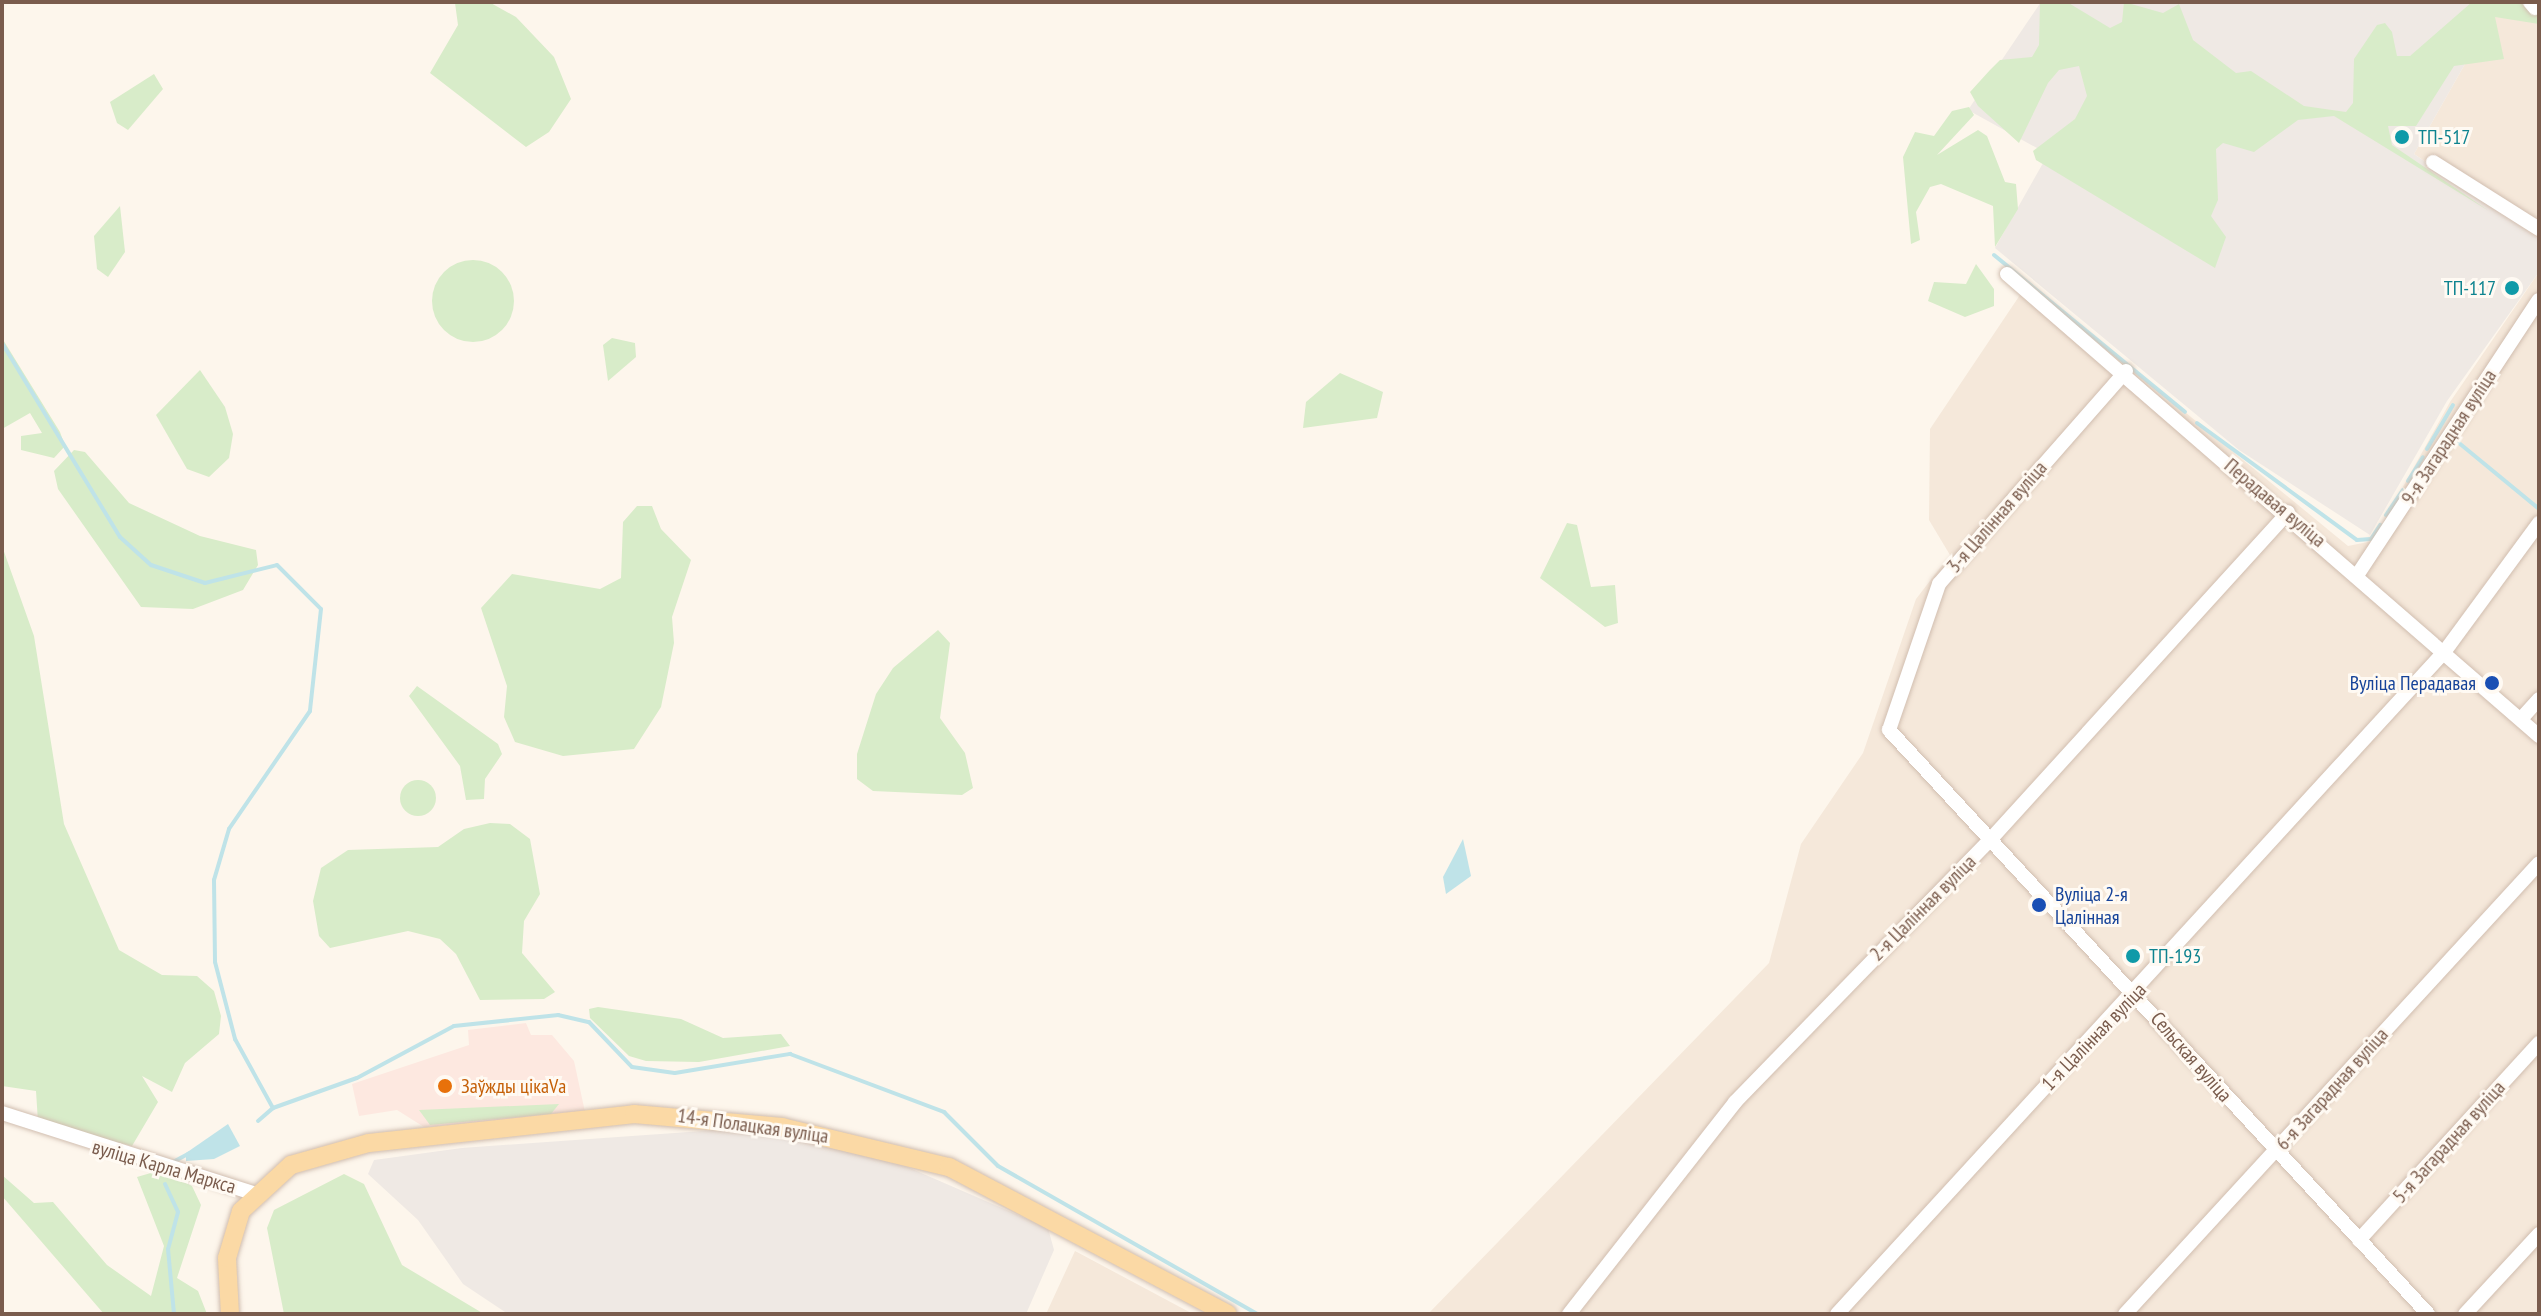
<!DOCTYPE html>
<meta charset="utf-8">
<style>
body{margin:0}
#map{position:relative;width:2541px;height:1316px;overflow:hidden;background:#fdf6ec;font-family:"PT Sans Narrow",sans-serif}
div>[style]{position:absolute}
.residential>*{inset:0;background:#f5e8da}
.commercial>*{inset:0;background:#fde8e0}
.industrial>*{inset:0;background:#efe9e4}
.green>*{inset:0;background:#d8ecc9}
.round{border-radius:50%}
.water>*{inset:0;background:#bfe3e8}
.stream>*{height:4px;margin:-2px;padding:0 2px;transform-origin:2px;border-radius:2px;background:#bfe3e8}
.roads{filter:drop-shadow(0 0 2px #d1beb0) drop-shadow(0 0 2px #d1beb0)}
.minor>*{height:14px;margin:-7px;padding:0 7px;transform-origin:7px;border-radius:7px;background:#fff}
.major>*{height:18px;margin:-9px;padding:0 9px;transform-origin:9px;border-radius:9px;background:#fbd9a5}
.dots>*{width:22px;height:22px;translate:-50% -50%;box-sizing:border-box;border:4px solid #fffaf3;border-radius:50%}
span{translate:-50% -50%;white-space:nowrap;text-align:center;line-height:1.15;-webkit-text-stroke:6px #fffaf3;paint-order:stroke}
.culture-label{font-size:20px;color:#0d838f}
.left{translate:0 -50%;text-align:left}
.right{translate:-100% -50%;text-align:right}
.street-label{font-size:20px;color:#7a5c4d}
.transit-label{font-size:20px;color:#164399}
.food-label{font-size:20px;color:#c56008}
.frame{position:absolute;inset:0;border:4px solid #7a5c4d;pointer-events:none}
</style>
<div id="map">
<div class="residential">
<div style="clip-path:polygon(2500px 2px,2539px 2px,2539px 239px,2414px 154px)"></div>
<div style="clip-path:polygon(2539px 272px,2539px 1314px,1428px 1314px,1769px 963px,1801px 844px,1863px 753px,1916px 599px,1950px 555px,1929px 520px,1930px 429px,2028px 283px,2348px 546px,2373px 541px,2450px 402px)"></div>
<div style="clip-path:polygon(1075px 1251px,1193px 1314px,1046px 1314px)"></div>
</div>
<div class="commercial">
<div style="clip-path:polygon(526px 1023px,531px 1035px,552px 1035px,574px 1061px,585px 1112px,424px 1127px,397px 1110px,359px 1116px,352px 1084px,469px 1045px,468px 1030px)"></div>
</div>
<div class="industrial">
<div style="clip-path:polygon(2041px 2px,2500px 2px,2414px 154px,2539px 239px,2539px 272px,2447px 401px,2370px 535px,2239px 450px,1995px 248px,2047px 156px,2055px 158px,1968px 110px)"></div>
<div style="clip-path:polygon(717px 1130px,827px 1145px,905px 1166px,1048px 1228px,1054px 1250px,1026px 1314px,508px 1314px,463px 1284px,418px 1220px,368px 1174px,374px 1160px,462px 1148px)"></div>
</div>
<div class="green">
<div style="clip-path:polygon(489px 2px,516px 17px,554px 57px,571px 99px,549px 132px,526px 147px,430px 73px,458px 25px,455px 3px)"></div>
<div style="clip-path:polygon(2040px 2px,2067px 2px,2110px 28px,2122px 22px,2124px 2px,2163px 13px,2179px 4px,2193px 40px,2236px 73px,2251px 71px,2304px 106px,2346px 112px,2353px 103px,2354px 59px,2377px 25px,2385px 23px,2392px 32px,2397px 56px,2410px 56px,2472px 2px,2524px 2px,2539px 11px,2539px 24px,2495px 17px,2504px 59px,2454px 66px,2416px 126px,2388px 126px,2392px 145px,2489px 211px,2334px 116px,2298px 120px,2254px 152px,2223px 143px,2216px 149px,2218px 200px,2211px 216px,2226px 237px,2215px 268px,2036px 160px,2033px 151px,2075px 119px,2087px 96px,2079px 66px,2059px 70px,2048px 83px,2019px 143px,1978px 106px,1970px 92px,1990px 70px,2000px 60px,2032px 57px,2039px 45px)"></div>
<div style="clip-path:polygon(154px 74px,163px 89px,128px 130px,117px 123px,110px 102px)"></div>
<div style="clip-path:polygon(1969px 107px,1974px 115px,1937px 155px,1978px 130px,1987px 136px,2005px 182px,2016px 184px,2018px 209px,1995px 247px,1993px 206px,1941px 184px,1930px 187px,1916px 212px,1920px 240px,1911px 244px,1903px 157px,1915px 132px,1934px 136px,1952px 111px)"></div>
<div style="clip-path:polygon(120px 206px,125px 252px,108px 277px,97px 269px,94px 236px)"></div>
<div class="round" style="left:432px;top:260px;width:82px;height:82px"></div>
<div style="clip-path:polygon(1976px 264px,1994px 289px,1994px 306px,1965px 317px,1928px 301px,1934px 282px,1966px 284px)"></div>
<div style="clip-path:polygon(2px 338px,60px 432px,65px 446px,54px 458px,21px 450px,21px 436px,42px 433px,30px 413px,2px 429px)"></div>
<div style="clip-path:polygon(612px 338px,635px 343px,636px 357px,608px 381px,603px 345px)"></div>
<div style="clip-path:polygon(200px 370px,225px 407px,233px 434px,229px 458px,209px 477px,187px 469px,156px 415px)"></div>
<div style="clip-path:polygon(1340px 373px,1383px 392px,1377px 418px,1303px 428px,1306px 402px)"></div>
<div style="clip-path:polygon(74px 450px,85px 452px,129px 503px,200px 536px,256px 550px,258px 565px,243px 590px,193px 609px,141px 607px,58px 489px,54px 471px)"></div>
<div style="clip-path:polygon(637px 506px,652px 506px,661px 529px,691px 560px,672px 617px,674px 643px,661px 707px,634px 749px,563px 756px,515px 742px,504px 717px,507px 686px,481px 608px,512px 574px,600px 589px,621px 578px,623px 522px)"></div>
<div style="clip-path:polygon(1567px 523px,1577px 525px,1591px 587px,1615px 585px,1618px 623px,1605px 627px,1540px 578px)"></div>
<div style="clip-path:polygon(2px 546px,34px 636px,64px 824px,119px 950px,162px 975px,197px 976px,214px 991px,221px 1016px,219px 1034px,185px 1063px,172px 1092px,142px 1076px,158px 1102px,132px 1146px,38px 1122px,36px 1091px,2px 1086px)"></div>
<div style="clip-path:polygon(938px 630px,950px 643px,940px 718px,965px 753px,973px 788px,962px 795px,873px 791px,857px 779px,857px 754px,876px 694px,893px 668px)"></div>
<div style="clip-path:polygon(417px 686px,498px 744px,502px 754px,485px 779px,484px 799px,466px 800px,460px 766px,409px 696px)"></div>
<div class="round" style="left:400px;top:780px;width:36px;height:36px"></div>
<div style="clip-path:polygon(490px 823px,510px 824px,530px 839px,540px 894px,524px 921px,522px 953px,555px 992px,544px 999px,480px 1000px,456px 954px,440px 939px,408px 931px,330px 948px,319px 936px,313px 901px,321px 868px,348px 850px,438px 847px,464px 829px)"></div>
<div style="clip-path:polygon(598px 1007px,681px 1019px,723px 1038px,781px 1034px,790px 1046px,699px 1062px,646px 1061px,629px 1056px,590px 1018px,589px 1009px)"></div>
<div style="clip-path:polygon(559px 1104px,551px 1114px,430px 1125px,419px 1110px)"></div>
<div style="clip-path:polygon(161px 1170px,192px 1186px,201px 1205px,177px 1278px,198px 1291px,207px 1314px,104px 1314px,2px 1196px,2px 1175px,34px 1203px,53px 1202px,107px 1265px,151px 1296px,164px 1246px,137px 1177px)"></div>
<div style="clip-path:polygon(344px 1174px,364px 1184px,402px 1265px,484px 1314px,284px 1314px,267px 1228px,274px 1210px)"></div>
</div>
<div class="water">
<div style="clip-path:polygon(1463px 839px,1471px 876px,1446px 894px,1443px 877px)"></div>
<div style="clip-path:polygon(228px 1124px,240px 1146px,214px 1159px,186px 1161px,186px 1153px)"></div>
</div>
<div class="stream">
<div style="left:1994px;top:255px;width:247px;rotate:39.4deg"></div>
<div style="left:2px;top:343px;width:227px;rotate:58.7deg"></div>
<div style="left:120px;top:537px;width:42px;rotate:42.1deg"></div>
<div style="left:151px;top:565px;width:57px;rotate:18.4deg"></div>
<div style="left:205px;top:583px;width:74px;rotate:-14deg"></div>
<div style="left:277px;top:565px;width:62px;rotate:45deg"></div>
<div style="left:321px;top:609px;width:103px;rotate:96.2deg"></div>
<div style="left:310px;top:711px;width:143px;rotate:124.5deg"></div>
<div style="left:229px;top:829px;width:53px;rotate:106.4deg"></div>
<div style="left:214px;top:880px;width:82px;rotate:89.3deg"></div>
<div style="left:215px;top:962px;width:80px;rotate:75.4deg"></div>
<div style="left:235px;top:1039px;width:79px;rotate:61.2deg"></div>
<div style="left:2197px;top:423px;width:198px;rotate:36.2deg"></div>
<div style="left:2357px;top:540px;width:14px;rotate:-4deg"></div>
<div style="left:2371px;top:539px;width:17px;rotate:-57deg"></div>
<div style="left:2459px;top:443px;width:104px;rotate:39.5deg"></div>
<div style="left:2427px;top:449px;width:51px;rotate:-59.4deg"></div>
<div style="left:2408px;top:481px;width:28px;rotate:-58deg"></div>
<div style="left:2386px;top:515px;width:30px;rotate:-56deg"></div>
<div style="left:258px;top:1121px;width:20px;rotate:-41deg"></div>
<div style="left:273px;top:1108px;width:89px;rotate:-19.7deg"></div>
<div style="left:357px;top:1078px;width:110px;rotate:-28.2deg"></div>
<div style="left:454px;top:1026px;width:105px;rotate:-6deg"></div>
<div style="left:558px;top:1015px;width:32px;rotate:13deg"></div>
<div style="left:589px;top:1022px;width:62px;rotate:46.3deg"></div>
<div style="left:632px;top:1067px;width:43px;rotate:7.9deg"></div>
<div style="left:675px;top:1073px;width:117px;rotate:-9.4deg"></div>
<div style="left:790px;top:1054px;width:165px;rotate:20.6deg"></div>
<div style="left:944px;top:1112px;width:76px;rotate:45deg"></div>
<div style="left:998px;top:1166px;width:298px;rotate:29.7deg"></div>
<div style="left:173px;top:1162px;width:19px;rotate:-28deg"></div>
<div style="left:165px;top:1184px;width:31px;rotate:65deg"></div>
<div style="left:178px;top:1212px;width:38px;rotate:105deg"></div>
<div style="left:168px;top:1249px;width:65px;rotate:84.7deg"></div>
</div>
<div class="roads">
<div class="minor">
<div style="left:2530px;top:2px;width:8px;rotate:50deg"></div>
<div style="left:2433px;top:162px;width:125px;rotate:32.3deg"></div>
<div style="left:2007px;top:274px;width:705px;rotate:40.97deg"></div>
<div style="left:2126px;top:371px;width:283px;rotate:131.3deg"></div>
<div style="left:1939px;top:584px;width:154px;rotate:108.9deg"></div>
<div style="left:1889px;top:730px;width:795px;rotate:47.29deg"></div>
<div style="left:2358px;top:574px;width:328px;rotate:-56.6deg"></div>
<div style="left:2521px;top:719px;width:27px;rotate:-48deg"></div>
<div style="left:2px;top:1113px;width:262px;rotate:17.7deg"></div>
<div style="left:2359px;top:1240px;width:267px;rotate:-47.6deg"></div>
<div style="left:1569px;top:1314px;width:269px;rotate:-51.9deg"></div>
<div style="left:1735px;top:1102px;width:366px;rotate:-45.8deg"></div>
<div style="left:1990px;top:840px;width:443px;rotate:-47.7deg"></div>
<div style="left:1837px;top:1314px;width:900px;rotate:-47.48deg"></div>
<div style="left:2445px;top:651px;width:159px;rotate:-53.7deg"></div>
<div style="left:2125px;top:1314px;width:612px;rotate:-47.45deg"></div>
<div style="left:2465px;top:1314px;width:109px;rotate:-47.2deg"></div>
</div>
<div class="major">
<div style="left:230px;top:1314px;width:56px;rotate:-93.1deg"></div>
<div style="left:227px;top:1258px;width:49px;rotate:-73.4deg"></div>
<div style="left:241px;top:1211px;width:68px;rotate:-42.6deg"></div>
<div style="left:291px;top:1165px;width:81px;rotate:-15.8deg"></div>
<div style="left:369px;top:1143px;width:267px;rotate:-6.2deg"></div>
<div style="left:634px;top:1114px;width:149px;rotate:5deg"></div>
<div style="left:782px;top:1127px;width:172px;rotate:13.5deg"></div>
<div style="left:949px;top:1167px;width:315px;rotate:27.8deg"></div>
</div>
</div>
<div class="dots">
<div style="left:2402px;top:137px;background:#0f9aa8"></div>
<div style="left:2512px;top:288px;background:#0f9aa8"></div>
<div style="left:2492px;top:683px;background:#1a4fb4"></div>
<div style="left:2039px;top:905px;background:#1a4fb4"></div>
<div style="left:2133px;top:956px;background:#0f9aa8"></div>
<div style="left:445px;top:1086px;background:#e8710a"></div>
</div>
<div class="culture-label">
<span class="left" style="left:2418px;top:137px">ТП-517</span>
<span class="right" style="left:2496px;top:288px">ТП-117</span>
<span class="left" style="left:2149px;top:956px">ТП-193</span>
</div>
<div class="street-label">
<span style="left:2449px;top:437px;rotate:-57deg">9-я Загарадная вуліца</span>
<span style="left:2275px;top:503px;rotate:40deg">Перадавая вуліца</span>
<span style="left:1997px;top:517px;rotate:-49deg">3-я Цалінная вуліца</span>
<span style="left:1923px;top:908px;rotate:-45deg">2-я Цалінная вуліца</span>
<span style="left:2094px;top:1037px;rotate:-46deg">1-я Цалінная вуліца</span>
<span style="left:2191px;top:1057px;rotate:49deg">Сельская вуліца</span>
<span style="left:2332px;top:1089px;rotate:-48deg">6-я Загарадная вуліца</span>
<span style="left:753px;top:1126px;rotate:8deg">14-я Полацкая вуліца</span>
<span style="left:2449px;top:1142px;rotate:-48deg">5-я Загарадная вуліца</span>
<span style="left:164px;top:1167px;rotate:16deg">вуліца Карла Маркса</span>
</div>
<div class="transit-label">
<span class="right" style="left:2476px;top:683px">Вуліца Перадавая</span>
<span class="left" style="left:2055px;top:906px">Вуліца 2-я<br>Цалінная</span>
</div>
<div class="food-label">
<span class="left" style="left:461px;top:1086px">Заўжды цікаVа</span>
</div>
<div class="frame"></div>
</div>
